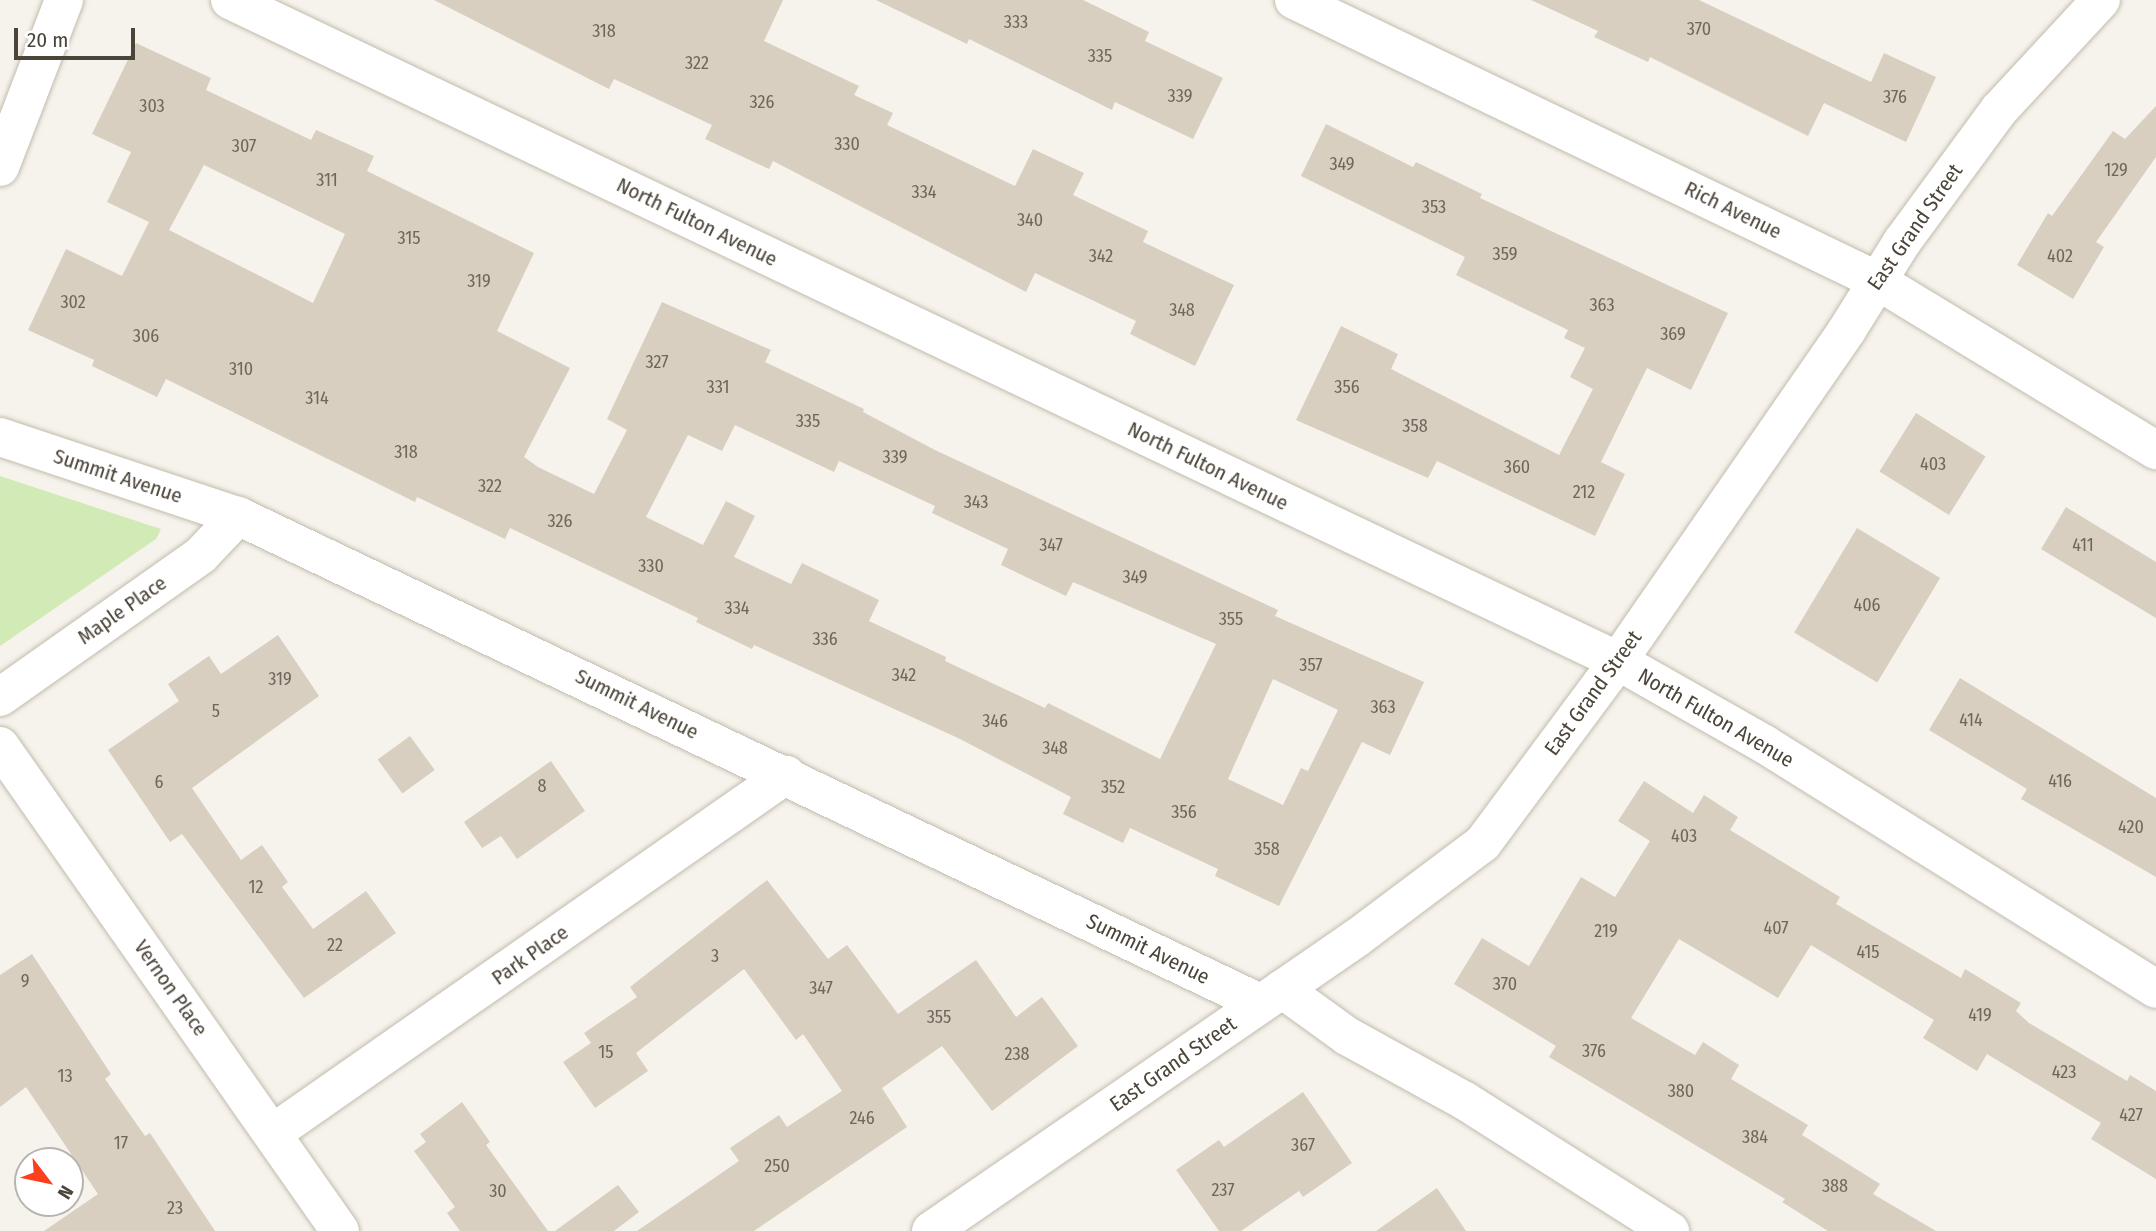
<!DOCTYPE html>
<style>
body{margin:0}
#map{position:relative;width:2156px;height:1231px;overflow:hidden;background:#f6f3ec;font-family:"Fira Sans Condensed",sans-serif}
div>[style]{position:absolute}
.green>*{inset:0;background:#d2eab5}
.building>*{inset:0;background:#d8cfc1;transform-origin:0 0}
.roads{filter:drop-shadow(0 0 2px #c2bbae) drop-shadow(0 0 2px #c2bbae)}
.street>*{height:38px;margin:-19px;padding:0 19px;transform-origin:19px;border-radius:19px;background:#fff}
span{translate:-50% -50%;white-space:nowrap;text-align:center;line-height:1.15;-webkit-text-stroke:6px #fff;paint-order:stroke}
.number-label{font-size:18px;color:#6e675b}
.number-label span{-webkit-text-stroke-width:0}
.street-label{font-size:21px;color:#4b4439}
.north{position:absolute;left:14px;top:1147px;width:70px;height:70px;box-sizing:border-box;background:#fff;border:2px solid #b7b4b0;border-radius:50%;rotate:122deg;font-size:19px;font-weight:700;line-height:28px;text-align:center;color:#4b4439}
.north::after{content:'';display:block;margin:auto;width:24px;height:32px;background:#fc3f1d;clip-path:polygon(50% 0,100% 100%,50% 72%,0 100%)}
.scale{position:absolute;left:14px;top:28px;width:121px;height:32px;box-sizing:border-box;border:4px solid #4b4439;border-top:0;padding-left:9px;font-size:21px;line-height:24px;white-space:nowrap;color:#4b4439;-webkit-text-stroke:5px #fff;paint-order:stroke}
</style>
<div id="map">
<div class="green">
<div style="clip-path:polygon(0 476px,161px 529px,156px 539px,0 646px)"></div>
</div>
<div class="building">
<div style="clip-path:polygon(434px 0,783px 0,764px 41px,859px 86px,854px 95px,893px 113px,887px 125px,1015px 186px,1033px 149px,1084px 173px,1073px 195px,1148px 231px,1143px 242px,1234px 285px,1195px 366px,1130px 334px,1136px 321px,1035px 273px,1026px 292px,773px 161px,769px 169px,705px 139px,712px 125px,614px 79px,609px 89px)"></div>
<div style="clip-path:polygon(876px 0,1083px 0,1149px 32px,1145px 41px,1223px 78px,1193px 139px,1115px 102px,1112px 110px,969px 39px,967px 44px)"></div>
<div style="clip-path:polygon(1531px 0,1699px 0,1871px 82px,1884px 53px,1936px 77px,1906px 142px,1824px 103px,1808px 136px,1650px 57px,1648px 62px,1594px 37px,1598px 31px)"></div>
<div style="clip-path:polygon(evenodd,136px 43px,211px 78px,206px 90px,311px 140px,316px 130px,374px 156px,367px 171px,534px 253px,497px 331px,570px 368px,524px 457px,538px 467px,594px 494px,627px 430px,607px 419px,662px 302px,771px 350px,765px 362px,864px 409px,863px 412px,935px 450px,1278px 610px,1275px 616px,1424px 682px,1390px 755px,1362px 742px,1279px 906px,1215px 876px,1218px 869px,1130px 828px,1123px 843px,1063px 814px,1071px 797px,958px 738px,754px 645px,752px 649px,696px 622px,698px 618px,510px 528px,505px 539px,417px 497px,415px 502px,166px 379px,157px 397px,92px 366px,94px 360px,28px 330px,66px 249px,122px 276px,149px 222px,107px 202px,131px 152px,92px 134px,136px 43px,204px 165px,345px 234px,313px 303px,169px 230px,204px 165px,136px 43px,735px 425px,834px 472px,839px 461px,935px 506px,932px 513px,1008px 549px,1001px 565px,1066px 596px,1073px 582px,1216px 644px,1160px 759px,1048px 703px,1045px 708px,945px 661px,946px 657px,869px 621px,879px 600px,802px 563px,791px 584px,734px 557px,755px 516px,726px 501px,703px 545px,646px 517px,688px 435px,722px 451px,735px 425px,136px 43px,1273px 679px,1338px 710px,1308px 771px,1301px 768px,1283px 805px,1228px 779px,1273px 679px)"></div>
<div style="clip-path:polygon(2156px 106px,2156px 157px,2096px 242px,2104px 247px,2073px 299px,2017px 265px,2048px 213px,2052px 216px,2113px 131px,2125px 139px)"></div>
<div style="clip-path:polygon(1326px 124px,1413px 167px,1416px 162px,1482px 194px,1480px 198px,1728px 313px,1691px 390px,1647px 368px,1601px 462px,1625px 474px,1595px 536px,1437px 461px,1428px 478px,1296px 420px,1341px 326px,1398px 354px,1391px 369px,1559px 455px,1593px 389px,1570px 377px,1585px 348px,1564px 338px,1568px 330px,1456px 275px,1465px 257px,1301px 176px)"></div>
<div style="left:1916px;top:413px;width:82px;height:69px;rotate:32deg"></div>
<div style="clip-path:polygon(2066px 507px,2156px 562px,2156px 618px,2041px 549px)"></div>
<div style="left:1857px;top:528px;width:97px;height:122px;rotate:31deg"></div>
<div style="clip-path:polygon(278px 635px,319px 696px,192px 788px,241px 860px,262px 845px,288px 882px,282px 887px,313px 929px,366px 891px,396px 933px,304px 998px,182px 834px,170px 842px,108px 750px,179px 701px,168px 684px,209px 656px,221px 674px)"></div>
<div style="clip-path:polygon(1960px 678px,2156px 798px,2156px 877px,2021px 799px,2027px 789px,1929px 730px)"></div>
<div style="left:410px;top:736px;width:42px;height:40px;rotate:54deg"></div>
<div style="clip-path:polygon(551px 761px,585px 811px,517px 859px,501px 836px,482px 848px,464px 822px)"></div>
<div style="clip-path:polygon(1644px 781px,1693px 813px,1704px 795px,1738px 817px,1730px 830px,1840px 897px,1836px 904px,1961px 978px,1965px 969px,2021px 1003px,2016px 1011px,2029px 1023px,2127px 1081px,2130px 1075px,2156px 1091px,2156px 1179px,2091px 1139px,2101px 1123px,1987px 1054px,1977px 1071px,1923px 1038px,1934px 1020px,1811px 945px,1778px 998px,1679px 939px,1631px 1018px,1695px 1055px,1703px 1042px,1739px 1065px,1731px 1079px,1808px 1125px,1802px 1135px,1880px 1184px,1873px 1194px,1936px 1231px,1828px 1231px,1782px 1202px,1785px 1199px,1549px 1057px,1556px 1046px,1454px 984px,1482px 938px,1529px 966px,1581px 877px,1615px 897px,1650px 841px,1618px 821px)"></div>
<div style="clip-path:polygon(767px 880px,828px 959px,847px 945px,898px 1014px,976px 960px,1016px 1017px,1042px 997px,1078px 1046px,992px 1111px,942px 1046px,882px 1088px,907px 1127px,754px 1231px,637px 1231px,739px 1161px,730px 1148px,779px 1115px,787px 1127px,842px 1091px,803px 1034px,796px 1040px,744px 969px,636px 1053px,648px 1071px,595px 1108px,563px 1062px,591px 1043px,584px 1033px,637px 997px,630px 987px)"></div>
<div style="clip-path:polygon(32px 954px,111px 1074px,105px 1079px,145px 1136px,150px 1133px,215px 1231px,44px 1231px,98px 1194px,26px 1087px,0 1107px,0 975px)"></div>
<div style="clip-path:polygon(1303px 1092px,1352px 1163px,1303px 1197px,1299px 1191px,1241px 1231px,1219px 1231px,1176px 1170px,1219px 1140px,1224px 1147px)"></div>
<div style="clip-path:polygon(462px 1102px,490px 1142px,486px 1145px,548px 1231px,460px 1231px,447px 1213px,455px 1207px,414px 1151px,426px 1142px,420px 1134px)"></div>
<div style="clip-path:polygon(618px 1185px,639px 1212px,614px 1231px,555px 1231px)"></div>
<div style="clip-path:polygon(1437px 1188px,1466px 1231px,1376px 1231px)"></div>
</div>
<div class="roads">
<div class="street">
<div style="left:230px;top:0;width:1537px;rotate:25.46deg"></div>
<div style="left:1618px;top:661px;width:168px;rotate:29.6deg"></div>
<div style="left:1764px;top:744px;width:462px;rotate:32deg"></div>
<div style="left:1294px;top:0;width:646px;rotate:25.69deg"></div>
<div style="left:1876px;top:280px;width:328px;rotate:31.3deg"></div>
<div style="left:0;top:167px;width:179px;rotate:-69deg"></div>
<div style="left:0;top:437px;width:251px;rotate:18.4deg"></div>
<div style="left:238px;top:516px;width:1132px;rotate:25.48deg"></div>
<div style="left:0;top:697px;width:246px;rotate:-35.2deg"></div>
<div style="left:201px;top:555px;width:54px;rotate:-46.5deg"></div>
<div style="left:0;top:746px;width:592px;rotate:54.97deg"></div>
<div style="left:1282px;top:989px;width:80px;rotate:35.9deg"></div>
<div style="left:1347px;top:1036px;width:135px;rotate:28.8deg"></div>
<div style="left:1465px;top:1101px;width:243px;rotate:32.4deg"></div>
<div style="left:273px;top:1133px;width:626px;rotate:-34.91deg"></div>
<div style="left:931px;top:1231px;width:518px;rotate:-34.55deg"></div>
<div style="left:1358px;top:937px;width:156px;rotate:-36.9deg"></div>
<div style="left:1483px;top:843px;width:227px;rotate:-53.4deg"></div>
<div style="left:1618px;top:661px;width:402px;rotate:-55.3deg"></div>
<div style="left:1847px;top:330px;width:104px;rotate:-58deg"></div>
<div style="left:1902px;top:242px;width:164px;rotate:-53.7deg"></div>
<div style="left:1999px;top:110px;width:150px;rotate:-47.2deg"></div>
</div>
</div>
<div class="number-label">
<span style="left:1016px;top:22px">333</span>
<span style="left:1699px;top:29px">370</span>
<span style="left:604px;top:31px">318</span>
<span style="left:1100px;top:56px">335</span>
<span style="left:697px;top:63px">322</span>
<span style="left:1180px;top:96px">339</span>
<span style="left:1895px;top:97px">376</span>
<span style="left:762px;top:102px">326</span>
<span style="left:152px;top:106px">303</span>
<span style="left:847px;top:144px">330</span>
<span style="left:244px;top:146px">307</span>
<span style="left:1342px;top:164px">349</span>
<span style="left:2116px;top:170px">129</span>
<span style="left:327px;top:180px">311</span>
<span style="left:924px;top:192px">334</span>
<span style="left:1434px;top:207px">353</span>
<span style="left:1030px;top:220px">340</span>
<span style="left:409px;top:238px">315</span>
<span style="left:1505px;top:254px">359</span>
<span style="left:1101px;top:256px">342</span>
<span style="left:2060px;top:256px">402</span>
<span style="left:479px;top:281px">319</span>
<span style="left:73px;top:302px">302</span>
<span style="left:1602px;top:305px">363</span>
<span style="left:1182px;top:310px">348</span>
<span style="left:1673px;top:334px">369</span>
<span style="left:146px;top:336px">306</span>
<span style="left:657px;top:362px">327</span>
<span style="left:241px;top:369px">310</span>
<span style="left:718px;top:387px">331</span>
<span style="left:1347px;top:387px">356</span>
<span style="left:317px;top:398px">314</span>
<span style="left:808px;top:421px">335</span>
<span style="left:1415px;top:426px">358</span>
<span style="left:406px;top:452px">318</span>
<span style="left:895px;top:457px">339</span>
<span style="left:1933px;top:464px">403</span>
<span style="left:1517px;top:467px">360</span>
<span style="left:490px;top:486px">322</span>
<span style="left:1584px;top:492px">212</span>
<span style="left:976px;top:502px">343</span>
<span style="left:560px;top:521px">326</span>
<span style="left:1051px;top:545px">347</span>
<span style="left:2083px;top:545px">411</span>
<span style="left:651px;top:566px">330</span>
<span style="left:1135px;top:577px">349</span>
<span style="left:1867px;top:605px">406</span>
<span style="left:737px;top:608px">334</span>
<span style="left:1231px;top:619px">355</span>
<span style="left:825px;top:639px">336</span>
<span style="left:1311px;top:665px">357</span>
<span style="left:904px;top:675px">342</span>
<span style="left:280px;top:679px">319</span>
<span style="left:1383px;top:707px">363</span>
<span style="left:216px;top:711px">5</span>
<span style="left:1971px;top:720px">414</span>
<span style="left:995px;top:721px">346</span>
<span style="left:1055px;top:748px">348</span>
<span style="left:2060px;top:781px">416</span>
<span style="left:159px;top:782px">6</span>
<span style="left:542px;top:786px">8</span>
<span style="left:1113px;top:787px">352</span>
<span style="left:1184px;top:812px">356</span>
<span style="left:2131px;top:827px">420</span>
<span style="left:1684px;top:836px">403</span>
<span style="left:1267px;top:849px">358</span>
<span style="left:256px;top:887px">12</span>
<span style="left:1776px;top:928px">407</span>
<span style="left:1606px;top:931px">219</span>
<span style="left:335px;top:945px">22</span>
<span style="left:1868px;top:952px">415</span>
<span style="left:715px;top:956px">3</span>
<span style="left:25px;top:981px">9</span>
<span style="left:1505px;top:984px">370</span>
<span style="left:821px;top:988px">347</span>
<span style="left:1980px;top:1015px">419</span>
<span style="left:939px;top:1017px">355</span>
<span style="left:1594px;top:1051px">376</span>
<span style="left:606px;top:1052px">15</span>
<span style="left:1017px;top:1054px">238</span>
<span style="left:2064px;top:1072px">423</span>
<span style="left:65px;top:1076px">13</span>
<span style="left:1681px;top:1091px">380</span>
<span style="left:2131px;top:1115px">427</span>
<span style="left:862px;top:1118px">246</span>
<span style="left:1755px;top:1137px">384</span>
<span style="left:121px;top:1143px">17</span>
<span style="left:1303px;top:1145px">367</span>
<span style="left:777px;top:1166px">250</span>
<span style="left:1835px;top:1186px">388</span>
<span style="left:1223px;top:1190px">237</span>
<span style="left:498px;top:1191px">30</span>
<span style="left:175px;top:1208px">23</span>
</div>
<div class="street-label">
<span style="left:1733px;top:210px;rotate:26deg">Rich Avenue</span>
<span style="left:697px;top:222px;rotate:26deg">North Fulton Avenue</span>
<span style="left:1915px;top:227px;rotate:-55deg">East Grand Street</span>
<span style="left:1208px;top:466px;rotate:26deg">North Fulton Avenue</span>
<span style="left:118px;top:476px;rotate:18deg">Summit Avenue</span>
<span style="left:122px;top:610px;rotate:-35deg">Maple Place</span>
<span style="left:1593px;top:693px;rotate:-54deg">East Grand Street</span>
<span style="left:637px;top:704px;rotate:26deg">Summit Avenue</span>
<span style="left:1716px;top:718px;rotate:30deg">North Fulton Avenue</span>
<span style="left:1148px;top:949px;rotate:26deg">Summit Avenue</span>
<span style="left:530px;top:955px;rotate:-35deg">Park Place</span>
<span style="left:171px;top:988px;rotate:55deg">Vernon Place</span>
<span style="left:1173px;top:1064px;rotate:-35deg">East Grand Street</span>
</div>
<div class="north">N</div>
<div class="scale">20 m</div>
</div>
